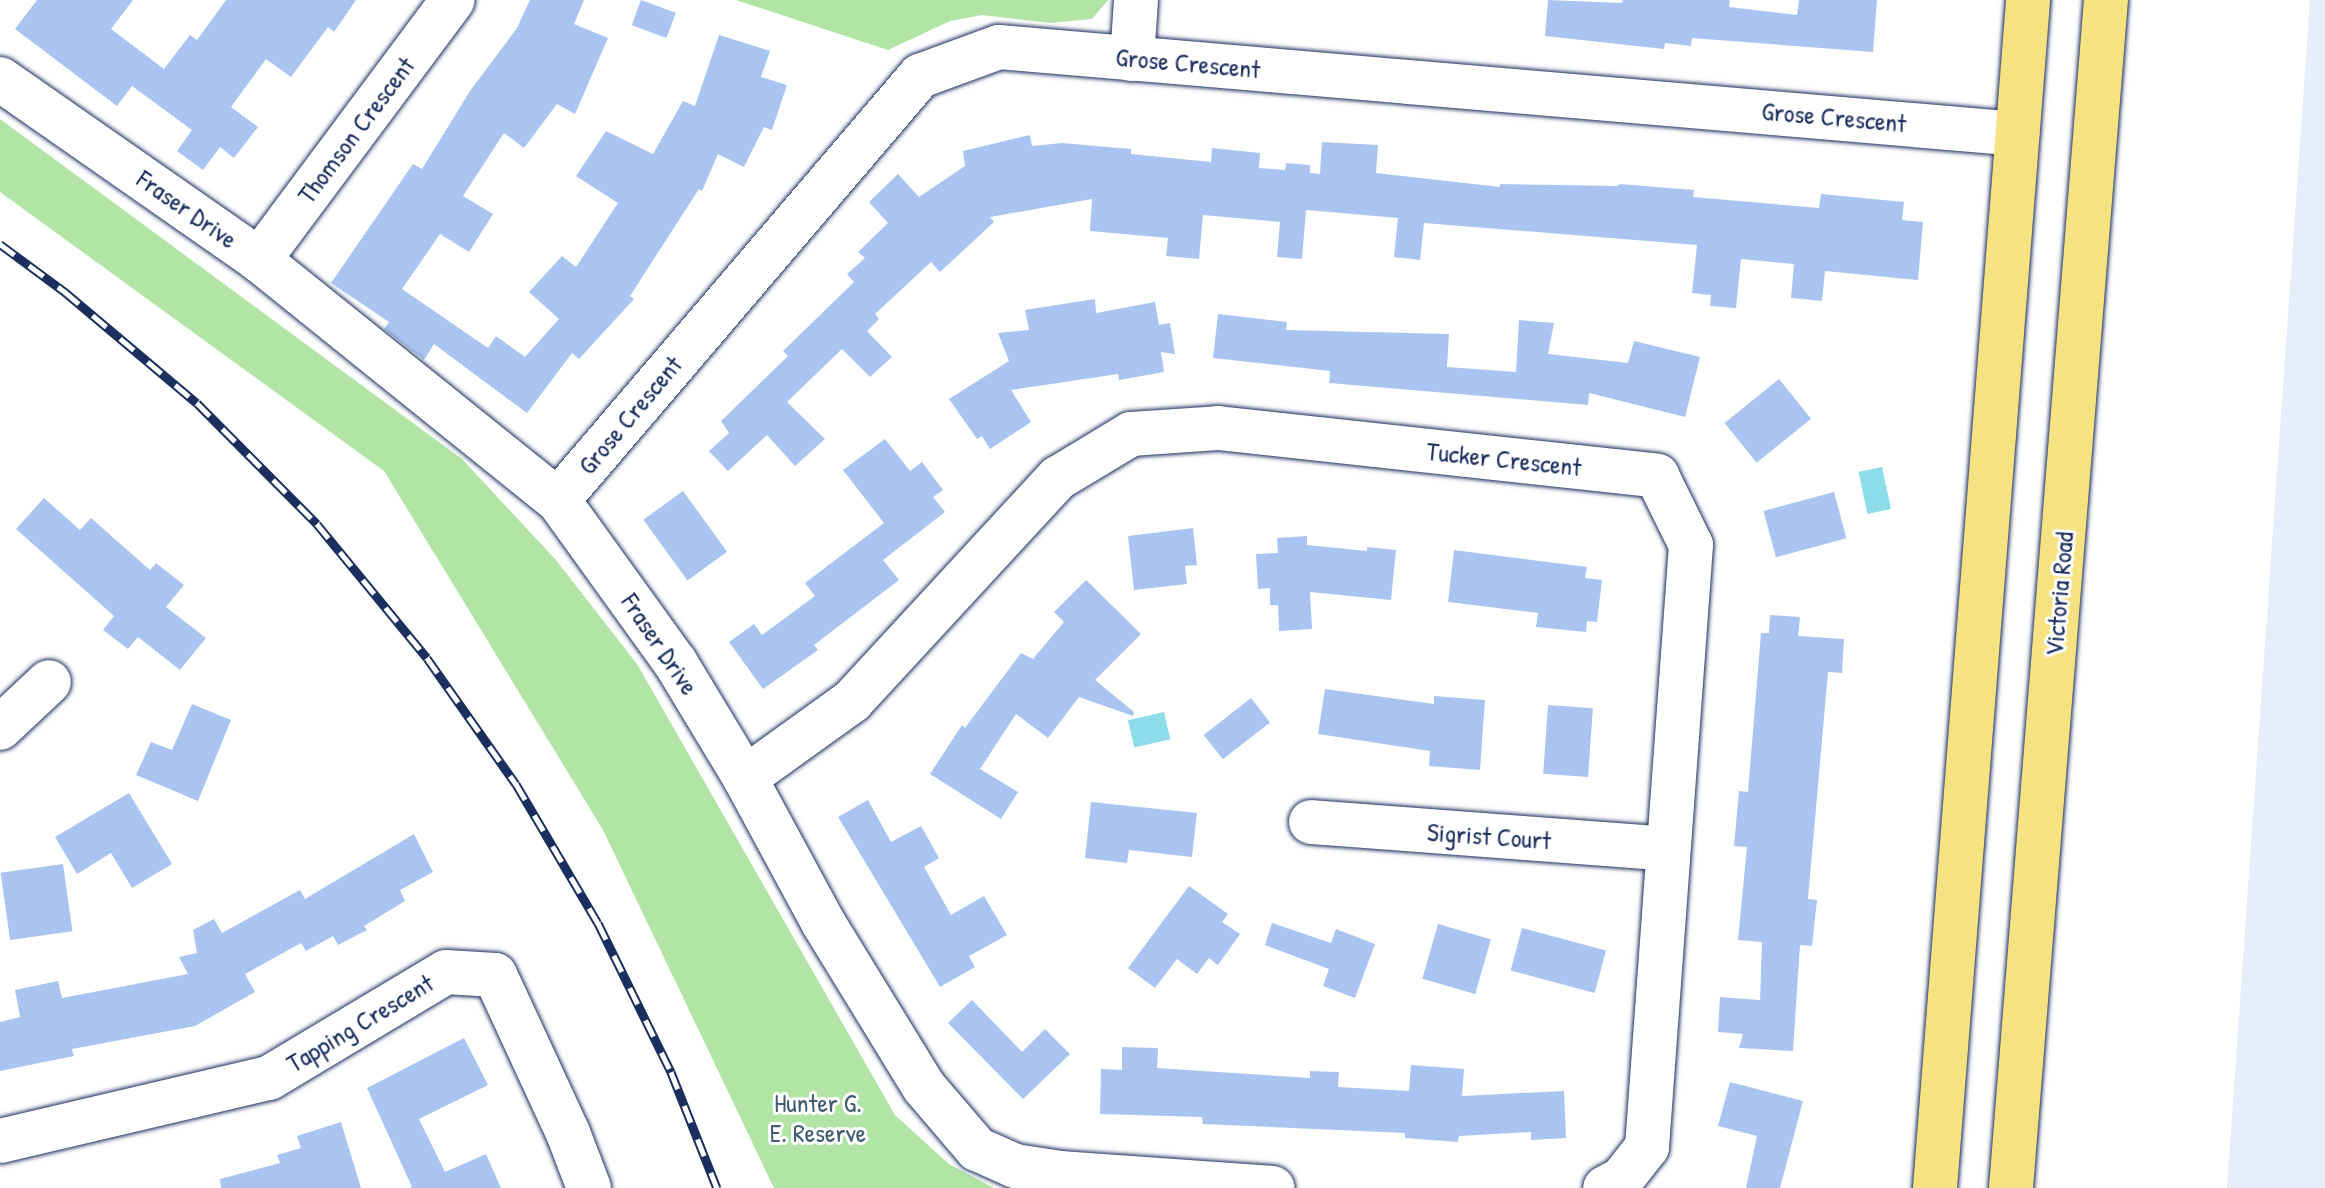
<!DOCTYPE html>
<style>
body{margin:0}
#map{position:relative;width:2325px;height:1188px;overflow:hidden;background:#fff;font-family:"Patrick Hand",sans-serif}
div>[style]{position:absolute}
.built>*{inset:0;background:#e6edfb}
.green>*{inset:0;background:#b2e4a5}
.water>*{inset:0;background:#8ddcea;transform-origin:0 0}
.building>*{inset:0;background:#aac4f1;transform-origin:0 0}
.roads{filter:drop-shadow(0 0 2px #1b2f5e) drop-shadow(0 0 2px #1b2f5e)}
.minor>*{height:44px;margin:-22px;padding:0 22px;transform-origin:22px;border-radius:22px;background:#fff}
.highway>*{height:44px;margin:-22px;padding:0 22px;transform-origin:22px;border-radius:22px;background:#f6e281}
.rail>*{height:9px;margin-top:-4.5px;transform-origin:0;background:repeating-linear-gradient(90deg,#fff 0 18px,#1b2f5e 0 36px);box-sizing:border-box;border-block:2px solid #1b2f5e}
span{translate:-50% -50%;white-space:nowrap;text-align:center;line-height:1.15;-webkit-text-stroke:6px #fff;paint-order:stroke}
.street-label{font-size:26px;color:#1b2f5e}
.park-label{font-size:26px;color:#415c70}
</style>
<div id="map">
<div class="built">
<div style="clip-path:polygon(2310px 0,2325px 0,2325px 1188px,2227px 1188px)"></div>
</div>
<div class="green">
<div style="clip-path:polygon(736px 0,1108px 0,1092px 19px,1051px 23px,982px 15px,950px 21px,888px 50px)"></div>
<div style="clip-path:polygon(0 119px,462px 459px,556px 560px,637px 664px,895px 1115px,949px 1164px,994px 1188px,774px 1188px,603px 830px,384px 471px,0 192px)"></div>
</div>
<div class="water">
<div style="left:1882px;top:467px;width:43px;height:24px;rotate:78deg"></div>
<div style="left:1164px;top:712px;width:28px;height:37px;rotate:77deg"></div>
</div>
<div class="building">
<div style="clip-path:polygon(37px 0,133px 0,111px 29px,164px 69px,190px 35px,197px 40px,226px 0,356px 0,334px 32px,328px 27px,291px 77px,266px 59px,231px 107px,258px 127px,234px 158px,220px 147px,203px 170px,177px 151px,192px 130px,132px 86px,117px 106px,15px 29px)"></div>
<div style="clip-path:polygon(530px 0,584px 0,574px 24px,608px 38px,575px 114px,557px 104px,524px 148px,504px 133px,463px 196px,493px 214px,469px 252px,440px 234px,402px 289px,488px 348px,496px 336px,525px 357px,559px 319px,529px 292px,562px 256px,576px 267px,618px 203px,576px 176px,606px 131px,653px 154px,683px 101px,695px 106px,719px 35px,770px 51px,761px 77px,787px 85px,772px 130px,764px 127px,744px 167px,718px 154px,702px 191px,699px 189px,630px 296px,634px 299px,579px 359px,572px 353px,527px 413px,434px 344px,424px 360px,384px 329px,389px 322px,331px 283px,413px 164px,422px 169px,470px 91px,517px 28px)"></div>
<div style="left:641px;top:0;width:37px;height:27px;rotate:20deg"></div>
<div style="clip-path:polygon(1548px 0,1622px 3px,1623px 0,1730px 0,1729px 7px,1797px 15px,1799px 0,1877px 0,1873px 52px,1692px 38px,1691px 46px,1665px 43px,1664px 49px,1545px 36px)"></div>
<div style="clip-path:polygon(1030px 135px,1032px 146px,1062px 143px,1131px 149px,1131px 154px,1211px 162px,1212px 148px,1260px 153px,1259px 168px,1285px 170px,1286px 163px,1310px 165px,1310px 173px,1320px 174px,1322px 142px,1378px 145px,1376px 173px,1500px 187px,1500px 184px,1618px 186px,1619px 184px,1694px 190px,1693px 197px,1819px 208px,1821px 194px,1904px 202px,1902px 220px,1923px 222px,1918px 280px,1825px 271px,1822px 301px,1791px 298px,1794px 264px,1741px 259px,1736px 308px,1710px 306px,1711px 295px,1692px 293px,1697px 245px,1424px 223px,1420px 260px,1394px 257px,1398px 218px,1306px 210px,1302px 259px,1277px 257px,1280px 222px,1203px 215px,1199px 259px,1166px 256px,1168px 238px,1090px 231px,1092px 199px,990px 217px,994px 222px,940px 272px,931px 262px,875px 314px,879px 319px,867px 331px,892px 357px,870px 377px,842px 349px,787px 402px,825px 439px,795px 466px,767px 435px,728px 471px,709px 451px,729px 433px,721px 421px,788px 356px,783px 351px,854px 282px,847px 274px,865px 258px,858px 252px,888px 223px,869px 202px,898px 174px,919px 197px,965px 166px,963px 151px)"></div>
<div style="clip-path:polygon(1095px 299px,1096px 313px,1155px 302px,1159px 325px,1170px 323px,1175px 354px,1161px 352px,1164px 372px,1119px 380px,1118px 374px,1011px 390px,1031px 422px,990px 449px,982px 436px,977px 439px,949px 399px,1009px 361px,998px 333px,1029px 330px,1025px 310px)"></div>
<div style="clip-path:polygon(1218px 314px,1287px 322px,1286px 330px,1449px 334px,1447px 367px,1516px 372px,1519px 320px,1554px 323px,1548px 354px,1628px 363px,1634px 341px,1700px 357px,1685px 417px,1589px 393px,1588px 405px,1329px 383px,1330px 371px,1213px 358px)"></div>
<div style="left:1779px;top:379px;width:51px;height:70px;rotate:51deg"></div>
<div style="clip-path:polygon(885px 439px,910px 471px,922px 462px,943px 490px,933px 497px,945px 512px,883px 560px,899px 580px,814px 645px,818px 650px,763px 689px,729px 642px,754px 624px,762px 635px,815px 596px,805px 583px,884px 523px,843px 470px)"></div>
<div style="left:683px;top:491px;width:75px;height:49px;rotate:54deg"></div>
<div style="left:1834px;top:492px;width:48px;height:73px;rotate:75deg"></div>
<div style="clip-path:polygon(44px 498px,80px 530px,91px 518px,150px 570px,156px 563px,184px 585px,166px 607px,206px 638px,180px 670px,138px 637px,128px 649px,103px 630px,114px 616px,16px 529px)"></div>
<div style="clip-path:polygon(1193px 528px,1197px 565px,1185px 566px,1187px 584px,1134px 590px,1128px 536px)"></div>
<div style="clip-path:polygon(1307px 536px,1307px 545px,1367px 551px,1367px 547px,1396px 550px,1391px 600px,1310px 592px,1312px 629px,1279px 631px,1278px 605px,1270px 605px,1270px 588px,1258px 589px,1256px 554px,1278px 553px,1277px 538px)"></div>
<div style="clip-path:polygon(1454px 550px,1587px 567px,1585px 578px,1602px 580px,1597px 622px,1587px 621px,1586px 632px,1536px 627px,1538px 613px,1448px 602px)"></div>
<div style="clip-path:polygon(1086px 580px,1141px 634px,1095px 680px,1134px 712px,1133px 716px,1079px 697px,1048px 738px,1016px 714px,980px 769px,1018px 792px,1001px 819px,930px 774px,962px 725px,965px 728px,1021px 653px,1033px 659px,1064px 622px,1054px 612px)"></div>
<div style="clip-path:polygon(1770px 615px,1800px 617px,1798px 636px,1844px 639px,1842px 673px,1828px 672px,1808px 899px,1817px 900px,1812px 946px,1800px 945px,1793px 1051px,1739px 1048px,1743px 1034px,1718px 1032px,1720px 997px,1760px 1000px,1762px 942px,1738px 940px,1747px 847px,1734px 846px,1739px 791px,1748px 792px,1761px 633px,1769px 633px)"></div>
<div style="clip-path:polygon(1325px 689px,1434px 704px,1434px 696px,1485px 700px,1480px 770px,1429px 766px,1430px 751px,1318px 734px)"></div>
<div style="left:1251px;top:698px;width:31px;height:60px;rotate:52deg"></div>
<div style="clip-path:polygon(192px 704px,231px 720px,198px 801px,136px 775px,151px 742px,172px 750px)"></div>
<div style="left:1548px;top:705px;width:45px;height:69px;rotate:4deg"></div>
<div style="clip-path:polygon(129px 793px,172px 864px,132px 888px,111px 853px,77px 874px,55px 837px)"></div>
<div style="clip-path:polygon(868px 800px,891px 842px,921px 826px,939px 858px,924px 867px,951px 915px,984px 896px,1007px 935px,969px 956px,975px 967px,940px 987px,838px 817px)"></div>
<div style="clip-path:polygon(1091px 802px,1197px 813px,1192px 857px,1129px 850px,1127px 863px,1085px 858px)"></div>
<div style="clip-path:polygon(414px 834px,433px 872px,400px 890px,405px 901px,364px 926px,367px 930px,338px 945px,333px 936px,306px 951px,301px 943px,245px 974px,255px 992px,195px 1026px,72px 1049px,74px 1056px,0 1071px,0 1022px,20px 1017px,15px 990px,58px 981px,62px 998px,188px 974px,179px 957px,197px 953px,193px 930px,214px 919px,222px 933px,300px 890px,305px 899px)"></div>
<div style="left:63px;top:864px;width:68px;height:63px;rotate:82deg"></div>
<div style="clip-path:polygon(1189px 886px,1228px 914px,1222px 922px,1240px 934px,1218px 965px,1209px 958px,1197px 974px,1177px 959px,1155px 988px,1128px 968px)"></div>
<div style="clip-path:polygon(1272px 923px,1331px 943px,1336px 929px,1375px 944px,1355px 998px,1323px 986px,1329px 969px,1265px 945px)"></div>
<div style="left:1438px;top:924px;width:55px;height:57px;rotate:16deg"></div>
<div style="left:1522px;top:928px;width:87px;height:44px;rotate:15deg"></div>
<div style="clip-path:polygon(972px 1000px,1022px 1052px,1045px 1029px,1070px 1054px,1023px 1099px,948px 1023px)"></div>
<div style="clip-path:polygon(464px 1038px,488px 1085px,419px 1119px,445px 1172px,486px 1154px,501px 1188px,409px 1188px,412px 1187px,367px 1088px)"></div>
<div style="clip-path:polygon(1122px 1047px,1158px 1048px,1157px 1068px,1310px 1078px,1310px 1071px,1339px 1072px,1338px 1087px,1409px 1091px,1411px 1065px,1464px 1069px,1462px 1096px,1564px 1091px,1566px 1138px,1531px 1140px,1531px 1132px,1459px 1136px,1458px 1142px,1405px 1138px,1405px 1133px,1203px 1124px,1202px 1117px,1100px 1114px,1101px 1069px,1122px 1070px)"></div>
<div style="clip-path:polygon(1730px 1082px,1803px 1101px,1780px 1188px,1746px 1188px,1757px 1136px,1718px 1126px)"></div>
<div style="clip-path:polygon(341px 1122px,361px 1188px,221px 1188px,220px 1179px,280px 1163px,277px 1155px,301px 1148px,297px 1136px)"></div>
</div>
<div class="roads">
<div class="minor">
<div style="left:1132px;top:59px;width:59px;rotate:-86.1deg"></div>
<div style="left:0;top:79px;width:316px;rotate:34.9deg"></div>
<div style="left:259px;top:260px;width:383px;rotate:38.8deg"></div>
<div style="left:558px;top:500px;width:200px;rotate:54.2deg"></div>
<div style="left:675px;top:662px;width:135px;rotate:58.9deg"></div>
<div style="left:745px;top:778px;width:166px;rotate:61.6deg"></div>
<div style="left:824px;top:924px;width:191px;rotate:58.5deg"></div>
<div style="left:924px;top:1087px;width:82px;rotate:49.5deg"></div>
<div style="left:977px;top:1149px;width:42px;rotate:24.1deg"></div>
<div style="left:1015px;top:1166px;width:46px;rotate:8.8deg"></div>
<div style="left:1060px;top:1173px;width:213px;rotate:4deg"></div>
<div style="left:259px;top:260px;width:324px;rotate:-53.3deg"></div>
<div style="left:558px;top:500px;width:558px;rotate:-49.51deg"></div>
<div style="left:920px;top:76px;width:84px;rotate:-20.2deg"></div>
<div style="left:999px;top:47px;width:1022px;rotate:4.88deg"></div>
<div style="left:0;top:728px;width:67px;rotate:-43.2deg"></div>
<div style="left:745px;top:778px;width:132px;rotate:-35.7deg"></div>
<div style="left:852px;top:701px;width:304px;rotate:-47.3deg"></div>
<div style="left:1058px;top:478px;width:85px;rotate:-31.1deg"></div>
<div style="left:1131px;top:434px;width:87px;rotate:-3.9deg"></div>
<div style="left:1218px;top:428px;width:442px;rotate:6.2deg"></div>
<div style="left:1657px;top:476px;width:77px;rotate:63.8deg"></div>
<div style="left:1691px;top:545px;width:604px;rotate:94.18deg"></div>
<div style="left:1647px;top:1147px;width:41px;rotate:128deg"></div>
<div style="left:1622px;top:1179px;width:19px;rotate:152deg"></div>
<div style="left:1311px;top:822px;width:357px;rotate:4.3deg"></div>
<div style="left:0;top:1141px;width:276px;rotate:-13.2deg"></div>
<div style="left:269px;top:1078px;width:206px;rotate:-30.9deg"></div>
<div style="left:446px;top:972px;width:49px;rotate:3.5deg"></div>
<div style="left:495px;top:975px;width:174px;rotate:65.2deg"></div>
<div style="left:568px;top:1133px;width:59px;rotate:69.1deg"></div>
</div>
<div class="highway">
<div style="left:1935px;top:1188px;width:1192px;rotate:-85.52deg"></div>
<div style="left:2011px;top:1188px;width:1192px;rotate:-85.43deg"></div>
</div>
</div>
<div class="rail">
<div style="left:0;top:244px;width:81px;rotate:36.4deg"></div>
<div style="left:65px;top:292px;width:172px;rotate:40.1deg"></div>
<div style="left:197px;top:403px;width:170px;rotate:45.2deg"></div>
<div style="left:317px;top:524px;width:173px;rotate:50.6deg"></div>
<div style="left:427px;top:658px;width:154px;rotate:54.8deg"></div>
<div style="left:516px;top:784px;width:161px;rotate:59.5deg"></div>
<div style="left:598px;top:923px;width:166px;rotate:63.9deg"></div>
<div style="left:671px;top:1072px;width:125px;rotate:68.4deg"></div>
</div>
<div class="street-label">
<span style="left:1188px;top:63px;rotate:5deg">Grose Crescent</span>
<span style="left:1834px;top:117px;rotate:5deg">Grose Crescent</span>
<span style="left:356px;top:130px;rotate:-53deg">Thomson Crescent</span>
<span style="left:187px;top:209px;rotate:35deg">Fraser Drive</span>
<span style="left:630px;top:415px;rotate:-50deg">Grose Crescent</span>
<span style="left:1504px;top:459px;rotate:6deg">Tucker Crescent</span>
<span style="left:2059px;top:594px;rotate:-85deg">Victoria Road</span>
<span style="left:660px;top:644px;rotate:56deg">Fraser Drive</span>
<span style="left:1489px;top:836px;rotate:4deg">Sigrist Court</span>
<span style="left:360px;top:1023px;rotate:-31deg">Tapping Crescent</span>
</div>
<div class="park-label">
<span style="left:818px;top:1118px">Hunter G.<br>E. Reserve</span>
</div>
</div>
